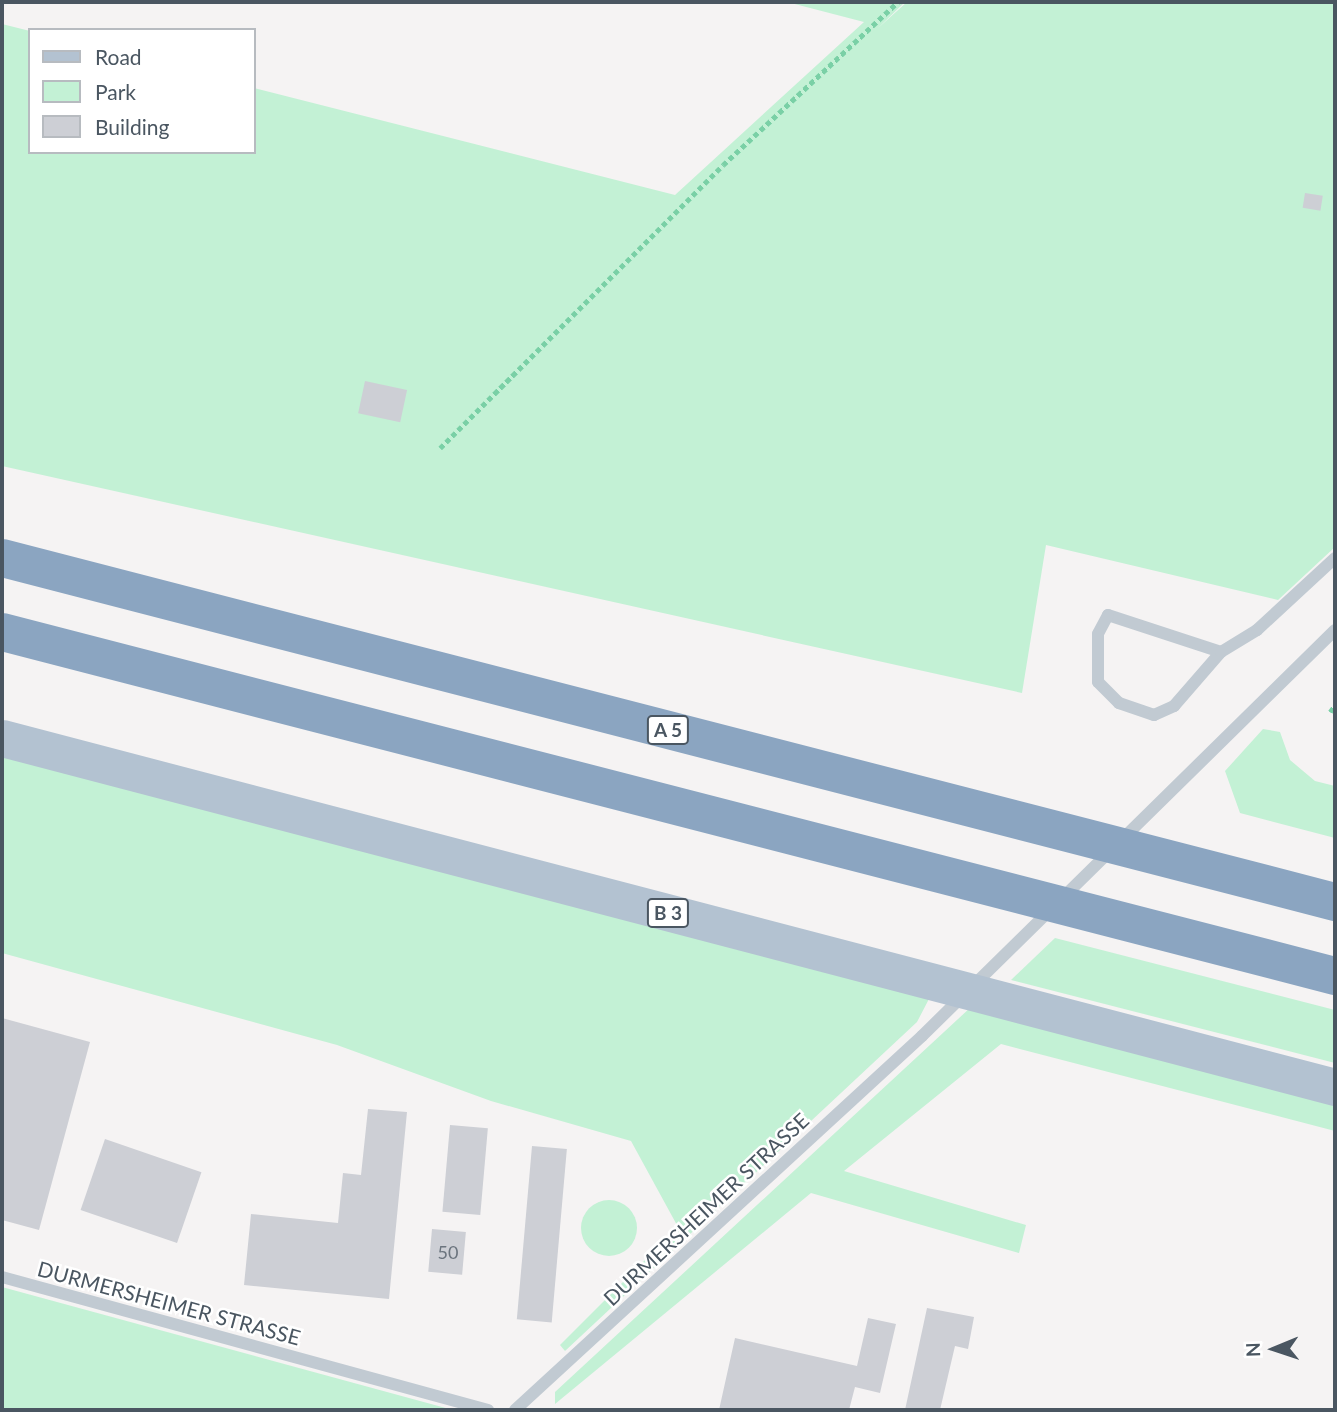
<!DOCTYPE html>
<style>
body{margin:0}
#map{position:relative;width:1337px;height:1412px;overflow:hidden;background:#f5f3f3;font-family:Lato,sans-serif}
div>[style]{position:absolute}
.green>*{inset:0;background:#c3f1d5}
.round{border-radius:50%}
.building>*{inset:0;background:#cdcfd5;transform-origin:0 0}
.path>*{height:4.5px;margin-top:-2.25px;transform-origin:0;background:repeating-linear-gradient(90deg,#7ad0a6 0 5px,transparent 0 8.5px)}
.lane>*{height:12px;margin:-6px;padding:0 6px;transform-origin:6px;border-radius:6px;background:#c1cad2}
.primary>*{height:37px;margin:-18.5px;padding:0 18.5px;transform-origin:18.5px;border-radius:18.5px;background:#b3c2d1}
.highway>*{height:38px;margin:-19px;padding:0 19px;transform-origin:19px;border-radius:19px;background:#8ba5c1}
span{translate:-50% -50%;white-space:nowrap;text-align:center;line-height:1.15;-webkit-text-stroke:5px #fff;paint-order:stroke}
.number-label{font-size:18px;color:#6b747e}
.number-label span{-webkit-text-stroke-width:0}
.shield-label span{padding:2px 5px;background:#fff;border:2px solid;border-radius:5px;-webkit-text-stroke-width:0}
.shield-label{font-size:19px;color:#4a5661;font-weight:700}
.street-label{font-size:21px;color:#4a5661}
.frame{position:absolute;inset:0;border:4px solid #4a5661;pointer-events:none}
.legend{position:absolute;left:28px;top:28px;width:228px;height:126px;box-sizing:border-box;background:#fff;border:2px solid #b7bbc0;margin:0;padding:9px 12px;list-style:none;font-size:21px;color:#4a5661}
.legend li{display:flex;align-items:center;gap:14px;height:35px}
.legend b{width:35px;border:2px solid #b7bbc0}
.north{position:absolute;left:1239px;top:1314px;width:70px;height:70px;-webkit-text-stroke:5px #fff;paint-order:stroke;rotate:268deg;font-size:19px;font-weight:700;line-height:28px;text-align:center;color:#4a5661}
.north::after{content:'';display:block;margin:auto;width:24px;height:32px;background:#4a5661;clip-path:polygon(50% 0,100% 100%,50% 72%,0 100%)}
</style>
<div id="map">
<div class="green">
<div style="clip-path:polygon(787px 2px,905px 2px,877px 29px,907px 2px,1335px 2px,1335px 547px,1278px 600px,1046px 545px,1022px 693px,2px 466px,2px 24px,30px 31px,30px 152px,254px 152px,254px 88px,675px 195px,864px 22px)"></div>
<div style="clip-path:polygon(1263px 729px,1280px 732px,1290px 760px,1315px 781px,1335px 786px,1335px 838px,1240px 813px,1225px 771px)"></div>
<div style="clip-path:polygon(2px 756px,930px 997px,917px 1022px,565px 1351px,560px 1345px,678px 1227px,631px 1141px,491px 1101px,337px 1045px,2px 953px)"></div>
<div style="clip-path:polygon(1055px 938px,1335px 1010px,1335px 1063px,1011px 980px)"></div>
<div style="clip-path:polygon(971px 1007px,1335px 1102px,1335px 1131px,1001px 1044px,844px 1171px,1026px 1225px,1019px 1253px,811px 1193px,555px 1404px,555px 1392px)"></div>
<div class="round" style="left:581px;top:1200px;width:56px;height:56px"></div>
<div style="clip-path:polygon(2px 1287px,453px 1410px,2px 1410px)"></div>
</div>
<div class="building">
<div style="left:1305px;top:193px;width:18px;height:15px;rotate:9deg"></div>
<div style="left:365px;top:381px;width:43px;height:33px;rotate:12deg"></div>
<div style="clip-path:polygon(2px 1018px,90px 1042px,39px 1230px,2px 1220px)"></div>
<div style="clip-path:polygon(368px 1109px,407px 1112px,389px 1299px,244px 1285px,251px 1214px,338px 1223px,343px 1173px,361px 1175px)"></div>
<div style="left:450px;top:1125px;width:38px;height:87px;rotate:5deg"></div>
<div style="left:105px;top:1139px;width:102px;height:75px;rotate:19deg"></div>
<div style="left:532px;top:1146px;width:35px;height:174px;rotate:5deg"></div>
<div style="left:432px;top:1229px;width:34px;height:43px;rotate:5deg"></div>
<div style="clip-path:polygon(927px 1308px,974px 1317px,968px 1349px,955px 1346px,940px 1410px,905px 1410px)"></div>
<div style="clip-path:polygon(868px 1318px,896px 1324px,880px 1393px,855px 1387px,849px 1410px,719px 1410px,735px 1338px,857px 1366px)"></div>
</div>
<div class="path">
<div style="left:440px;top:448px;width:400px;rotate:-45deg"></div>
<div style="left:723px;top:165px;width:239px;rotate:-43deg"></div>
<div style="left:1330px;top:712px;width:9px;rotate:-54deg"></div>
</div>
<div class="lane">
<div style="left:1221px;top:652px;width:119px;rotate:-161.9deg"></div>
<div style="left:1108px;top:615px;width:21px;rotate:118deg"></div>
<div style="left:1098px;top:634px;width:48px;rotate:90deg"></div>
<div style="left:1098px;top:682px;width:30px;rotate:45deg"></div>
<div style="left:1119px;top:703px;width:37px;rotate:19deg"></div>
<div style="left:1154px;top:715px;width:22px;rotate:-24deg"></div>
<div style="left:1174px;top:706px;width:72px;rotate:-49deg"></div>
<div style="left:1221px;top:652px;width:42px;rotate:-31.4deg"></div>
<div style="left:1257px;top:630px;width:106px;rotate:-42.7deg"></div>
<div style="left:2px;top:1277px;width:504px;rotate:15.3deg"></div>
<div style="left:515px;top:1410px;width:553px;rotate:-42.58deg"></div>
<div style="left:922px;top:1036px;width:579px;rotate:-44.51deg"></div>
</div>
<div class="primary">
<div style="left:2px;top:738px;width:1378px;rotate:14.67deg"></div>
</div>
<div class="highway">
<div style="left:2px;top:558px;width:1377px;rotate:14.47deg"></div>
<div style="left:2px;top:632px;width:1377px;rotate:14.47deg"></div>
</div>
<div class="number-label">
<span style="left:448px;top:1252px">50</span>
</div>
<div class="shield-label">
<span style="left:668px;top:730px">A 5</span>
<span style="left:668px;top:913px">B 3</span>
</div>
<div class="street-label">
<span style="left:706px;top:1209px;rotate:-43deg">DURMERSHEIMER STRASSE</span>
<span style="left:169px;top:1303px;rotate:15deg">DURMERSHEIMER STRASSE</span>
</div>
<div class="frame"></div>
<ul class="legend">
<li><b style="height:9px;background:#b3c2d1"></b>Road</li>
<li><b style="height:19px;background:#c3f1d5"></b>Park</li>
<li><b style="height:19px;background:#cdcfd5"></b>Building</li>
</ul>
<div class="north">N</div>
</div>
